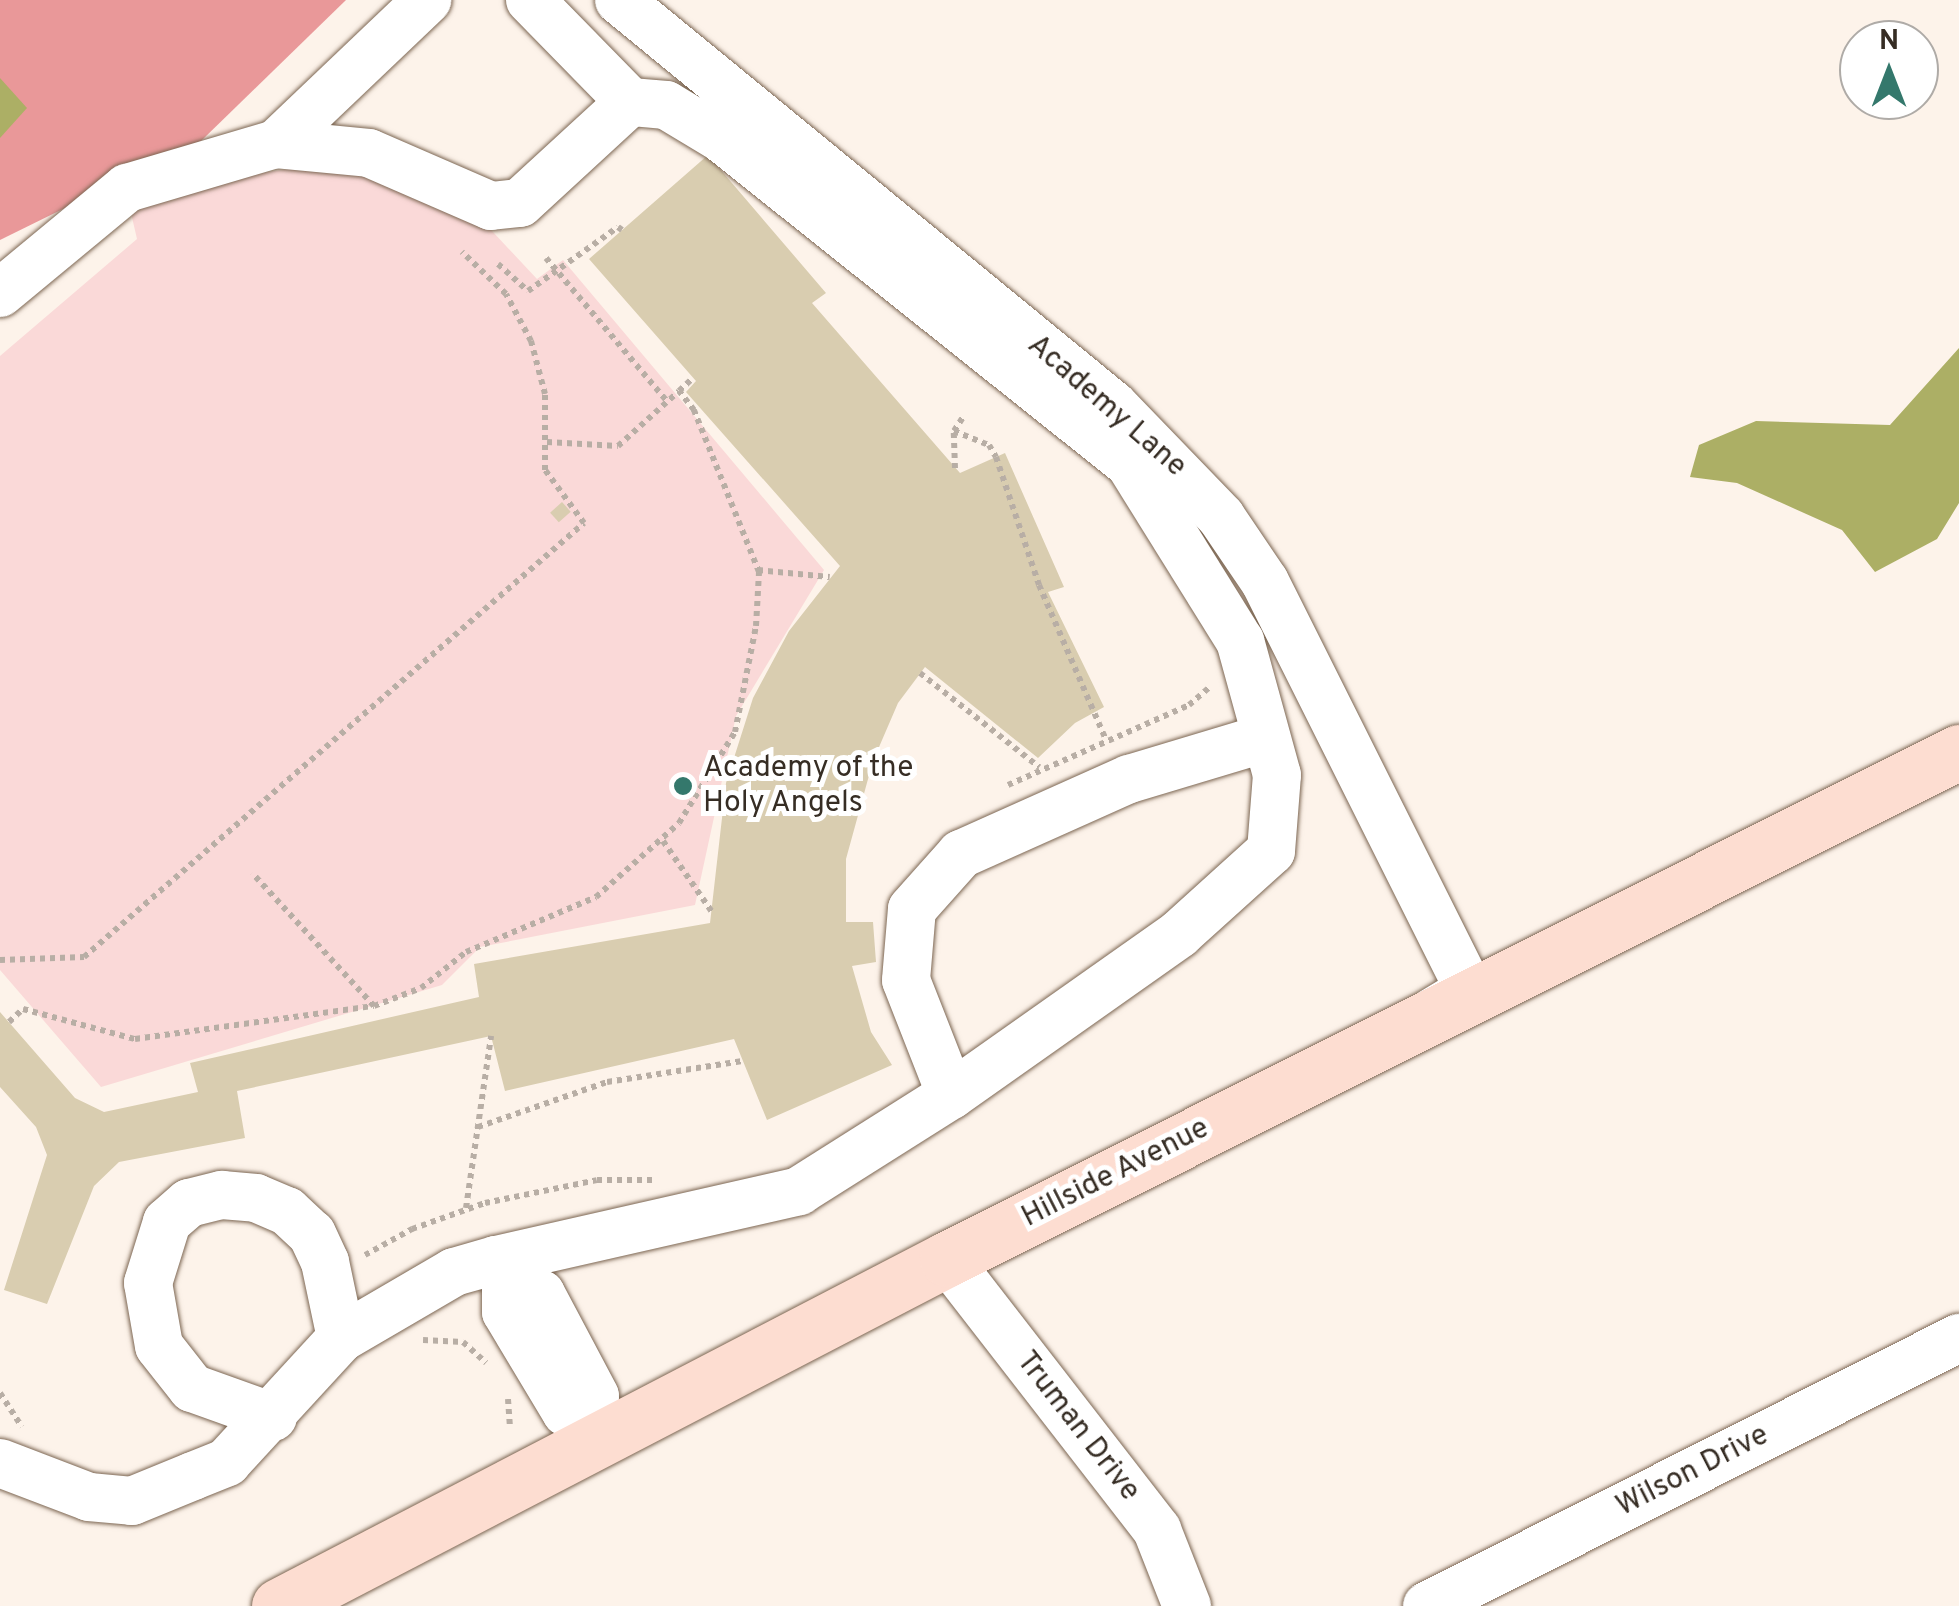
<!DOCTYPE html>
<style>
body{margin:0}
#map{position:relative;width:1959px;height:1606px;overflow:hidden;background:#fdf3ea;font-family:Overpass,sans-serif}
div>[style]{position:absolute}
.green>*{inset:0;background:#fad9d8}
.forest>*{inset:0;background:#e99899}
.water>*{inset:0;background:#acaf65}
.building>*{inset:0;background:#d9cdb0;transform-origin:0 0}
.path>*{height:6px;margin-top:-3px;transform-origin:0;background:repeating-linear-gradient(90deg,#b8aea5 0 5px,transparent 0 10px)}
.roads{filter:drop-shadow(0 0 2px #7c6652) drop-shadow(0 0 2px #7c6652)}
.minor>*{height:48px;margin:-24px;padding:0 24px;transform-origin:24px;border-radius:24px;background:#fff}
.major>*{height:55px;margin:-27.5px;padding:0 27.5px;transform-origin:27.5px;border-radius:27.5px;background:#fdddd1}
.dots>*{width:28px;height:28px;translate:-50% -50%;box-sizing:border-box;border:5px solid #fff;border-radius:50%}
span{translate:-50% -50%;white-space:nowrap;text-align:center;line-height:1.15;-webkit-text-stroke:10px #fff;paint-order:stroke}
.street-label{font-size:30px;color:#362d24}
.poi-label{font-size:30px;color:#362d24}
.left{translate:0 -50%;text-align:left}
.north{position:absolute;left:1839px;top:20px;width:100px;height:100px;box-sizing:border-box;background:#fff;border:2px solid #afaba7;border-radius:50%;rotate:0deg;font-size:28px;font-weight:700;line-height:40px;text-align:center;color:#362d24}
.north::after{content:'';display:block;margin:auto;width:35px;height:45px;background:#34786c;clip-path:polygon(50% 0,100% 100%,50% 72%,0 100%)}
</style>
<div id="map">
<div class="green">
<div style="clip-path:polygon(291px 169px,364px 169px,479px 217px,537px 279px,563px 260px,824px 570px,736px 716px,695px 905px,480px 947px,442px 985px,101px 1087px,0 970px,0 356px,137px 239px,131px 213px,145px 203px,214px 179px)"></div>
</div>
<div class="forest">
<div style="clip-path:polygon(0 0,346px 0,201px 141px,0 240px)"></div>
</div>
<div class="water">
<div style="clip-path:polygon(0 78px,27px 108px,0 138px)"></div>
<div style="clip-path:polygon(1959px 348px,1959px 503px,1937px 539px,1875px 572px,1842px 530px,1737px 483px,1690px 477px,1699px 445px,1756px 421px,1890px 425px)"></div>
</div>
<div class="building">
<div style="clip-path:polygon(708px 155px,826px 293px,812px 303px,960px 473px,1005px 453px,1064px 587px,1048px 592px,1104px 707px,1075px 723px,1038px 758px,925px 667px,898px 703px,873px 761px,846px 859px,846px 922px,873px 922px,876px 962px,852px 966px,871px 1032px,892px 1065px,767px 1120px,734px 1039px,505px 1091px,491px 1036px,237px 1091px,245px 1138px,119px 1162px,94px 1186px,47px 1304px,4px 1290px,47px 1155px,36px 1127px,0 1087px,0 1012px,75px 1098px,104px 1112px,198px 1092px,190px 1063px,479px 997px,474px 964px,710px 923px,726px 783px,753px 698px,789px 631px,840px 566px,686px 392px,696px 381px,589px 259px)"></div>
<div style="left:562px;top:502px;width:13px;height:16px;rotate:48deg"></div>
</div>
<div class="path">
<div style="left:546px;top:258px;width:187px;rotate:49.8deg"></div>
<div style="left:498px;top:264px;width:40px;rotate:42deg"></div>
<div style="left:528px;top:291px;width:110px;rotate:-35.4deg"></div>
<div style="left:618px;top:227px;width:5px;rotate:37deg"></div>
<div style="left:954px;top:431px;width:38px;rotate:22deg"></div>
<div style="left:989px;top:445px;width:14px;rotate:60deg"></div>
<div style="left:996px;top:457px;width:135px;rotate:71.4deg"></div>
<div style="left:1039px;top:585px;width:169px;rotate:66.6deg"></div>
<div style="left:547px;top:442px;width:71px;rotate:3.2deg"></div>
<div style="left:618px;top:446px;width:82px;rotate:-42deg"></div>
<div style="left:955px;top:468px;width:37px;rotate:-92deg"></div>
<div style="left:954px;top:431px;width:17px;rotate:-57deg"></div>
<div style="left:758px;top:570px;width:72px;rotate:5.6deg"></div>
<div style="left:920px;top:673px;width:152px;rotate:38.3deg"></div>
<div style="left:1008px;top:785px;width:198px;rotate:-23.8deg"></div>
<div style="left:1189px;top:705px;width:29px;rotate:-41deg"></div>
<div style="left:663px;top:841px;width:86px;rotate:55.4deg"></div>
<div style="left:0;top:960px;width:84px;rotate:-2deg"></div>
<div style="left:84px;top:957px;width:662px;rotate:-40.96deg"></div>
<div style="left:584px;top:523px;width:66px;rotate:-126.3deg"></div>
<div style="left:545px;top:470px;width:76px;rotate:-90deg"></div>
<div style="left:545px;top:394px;width:55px;rotate:-104.8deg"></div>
<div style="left:531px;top:341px;width:53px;rotate:-118deg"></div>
<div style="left:506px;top:294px;width:61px;rotate:-136.3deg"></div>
<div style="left:374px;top:1006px;width:50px;rotate:-21deg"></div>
<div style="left:421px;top:988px;width:58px;rotate:-38.7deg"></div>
<div style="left:466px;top:952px;width:141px;rotate:-22.9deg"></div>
<div style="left:596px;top:897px;width:111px;rotate:-41.7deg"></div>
<div style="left:679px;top:823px;width:107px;rotate:-58.4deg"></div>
<div style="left:735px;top:732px;width:108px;rotate:-78.8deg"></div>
<div style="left:756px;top:626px;width:54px;rotate:-86.8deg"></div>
<div style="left:759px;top:572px;width:175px;rotate:-111.9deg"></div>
<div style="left:694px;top:410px;width:24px;rotate:-128deg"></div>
<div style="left:679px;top:391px;width:19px;rotate:-43deg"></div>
<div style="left:9px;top:1022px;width:19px;rotate:-43deg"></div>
<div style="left:23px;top:1009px;width:116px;rotate:15deg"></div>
<div style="left:135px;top:1039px;width:241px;rotate:-7.9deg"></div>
<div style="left:374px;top:1006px;width:180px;rotate:-132.5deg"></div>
<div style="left:478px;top:1127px;width:137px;rotate:-19.2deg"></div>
<div style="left:607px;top:1082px;width:137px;rotate:-8.8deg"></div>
<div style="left:466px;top:1208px;width:174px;rotate:-81.7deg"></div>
<div style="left:365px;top:1255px;width:54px;rotate:-29deg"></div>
<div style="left:412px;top:1229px;width:77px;rotate:-19.6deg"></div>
<div style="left:485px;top:1203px;width:114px;rotate:-11.6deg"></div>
<div style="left:597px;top:1180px;width:57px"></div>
<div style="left:423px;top:1340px;width:40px;rotate:2.9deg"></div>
<div style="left:463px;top:1342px;width:31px;rotate:42deg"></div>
<div style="left:0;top:1393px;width:40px;rotate:57.1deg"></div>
<div style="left:508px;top:1399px;width:29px;rotate:86deg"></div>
</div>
<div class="roads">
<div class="minor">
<div style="left:619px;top:0;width:639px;rotate:39.35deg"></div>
<div style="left:1113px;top:405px;width:156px;rotate:46deg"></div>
<div style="left:1221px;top:517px;width:78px;rotate:55.9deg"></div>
<div style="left:1265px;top:582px;width:456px;rotate:63.4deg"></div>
<div style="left:1469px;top:990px;width:44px;rotate:148.8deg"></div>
<div style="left:276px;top:144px;width:209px;rotate:-43.6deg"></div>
<div style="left:0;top:293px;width:165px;rotate:-39.6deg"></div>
<div style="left:127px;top:188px;width:155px;rotate:-16.5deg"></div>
<div style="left:276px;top:144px;width:93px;rotate:5.5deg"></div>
<div style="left:369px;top:153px;width:133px;rotate:23.5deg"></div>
<div style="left:491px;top:206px;width:29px;rotate:-6deg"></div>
<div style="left:520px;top:203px;width:149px;rotate:-42.6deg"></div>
<div style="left:630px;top:102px;width:143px;rotate:-134.4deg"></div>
<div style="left:951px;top:1095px;width:123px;rotate:-111.4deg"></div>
<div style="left:906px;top:980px;width:71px;rotate:-85.2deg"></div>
<div style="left:912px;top:909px;width:74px;rotate:-48.3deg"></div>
<div style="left:961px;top:854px;width:184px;rotate:-24.1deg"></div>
<div style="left:1129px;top:779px;width:143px;rotate:-16.7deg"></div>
<div style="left:947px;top:1259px;width:343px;rotate:52.2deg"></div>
<div style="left:1157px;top:1530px;width:82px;rotate:68.5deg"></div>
<div style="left:496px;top:1260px;width:311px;rotate:-12.8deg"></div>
<div style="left:799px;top:1191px;width:180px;rotate:-32.3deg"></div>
<div style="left:951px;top:1095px;width:279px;rotate:-35.2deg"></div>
<div style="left:1179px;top:934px;width:124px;rotate:-42.1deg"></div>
<div style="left:1271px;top:851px;width:76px;rotate:-85.5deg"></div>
<div style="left:1277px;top:775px;width:139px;rotate:-105.4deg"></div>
<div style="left:1240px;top:641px;width:208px;rotate:-121.9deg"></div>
<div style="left:1130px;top:464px;width:523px;rotate:-141.44deg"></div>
<div style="left:721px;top:138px;width:64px;rotate:-149deg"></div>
<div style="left:666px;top:105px;width:36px;rotate:-175deg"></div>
<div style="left:273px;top:1417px;width:86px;rotate:-160.3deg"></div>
<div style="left:192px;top:1388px;width:53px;rotate:-128.2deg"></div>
<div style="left:159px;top:1346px;width:64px;rotate:-99.9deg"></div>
<div style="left:148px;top:1283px;width:64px;rotate:-72.7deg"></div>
<div style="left:167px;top:1222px;width:29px;rotate:-41deg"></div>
<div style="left:189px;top:1203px;width:34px;rotate:-14deg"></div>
<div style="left:222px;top:1195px;width:34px;rotate:5deg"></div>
<div style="left:256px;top:1198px;width:34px;rotate:23deg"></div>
<div style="left:287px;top:1211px;width:34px;rotate:43deg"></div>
<div style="left:312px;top:1234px;width:31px;rotate:65deg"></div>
<div style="left:325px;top:1262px;width:78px;rotate:78.1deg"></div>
<div style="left:0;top:1463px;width:95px;rotate:20.9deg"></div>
<div style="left:89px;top:1497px;width:43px;rotate:5.3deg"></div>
<div style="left:132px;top:1501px;width:66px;rotate:-22.3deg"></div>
<div style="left:193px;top:1476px;width:37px;rotate:-22deg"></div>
<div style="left:227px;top:1462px;width:168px;rotate:-47.4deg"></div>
<div style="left:341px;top:1338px;width:131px;rotate:-30.3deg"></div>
<div style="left:454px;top:1272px;width:44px;rotate:-15.9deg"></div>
<div style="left:496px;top:1260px;width:24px;rotate:66deg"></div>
<div style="left:506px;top:1282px;width:30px;rotate:90deg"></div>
<div style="left:506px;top:1312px;width:117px;rotate:59deg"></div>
<div style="left:566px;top:1412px;width:29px;rotate:14deg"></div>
<div style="left:594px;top:1419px;width:23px;rotate:-88deg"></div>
<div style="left:595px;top:1396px;width:115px;rotate:-117.9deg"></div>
<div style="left:541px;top:1294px;width:37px;rotate:-161deg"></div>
<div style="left:1427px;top:1606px;width:596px;rotate:-26.74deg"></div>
</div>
<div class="major">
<div style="left:279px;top:1606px;width:753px;rotate:-27.45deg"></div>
<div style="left:947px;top:1259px;width:1132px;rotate:-26.61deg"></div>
</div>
</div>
<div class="dots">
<div style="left:683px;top:786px;background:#34786c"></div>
</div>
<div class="street-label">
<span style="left:1106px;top:407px;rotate:41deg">Academy Lane</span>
<span style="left:1116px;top:1174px;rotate:-27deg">Hillside Avenue</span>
<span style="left:1077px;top:1427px;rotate:52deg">Truman Drive</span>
<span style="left:1693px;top:1472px;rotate:-27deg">Wilson Drive</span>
</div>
<div class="poi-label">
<span class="left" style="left:703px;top:786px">Academy of the<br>Holy Angels</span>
</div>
<div class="north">N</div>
</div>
